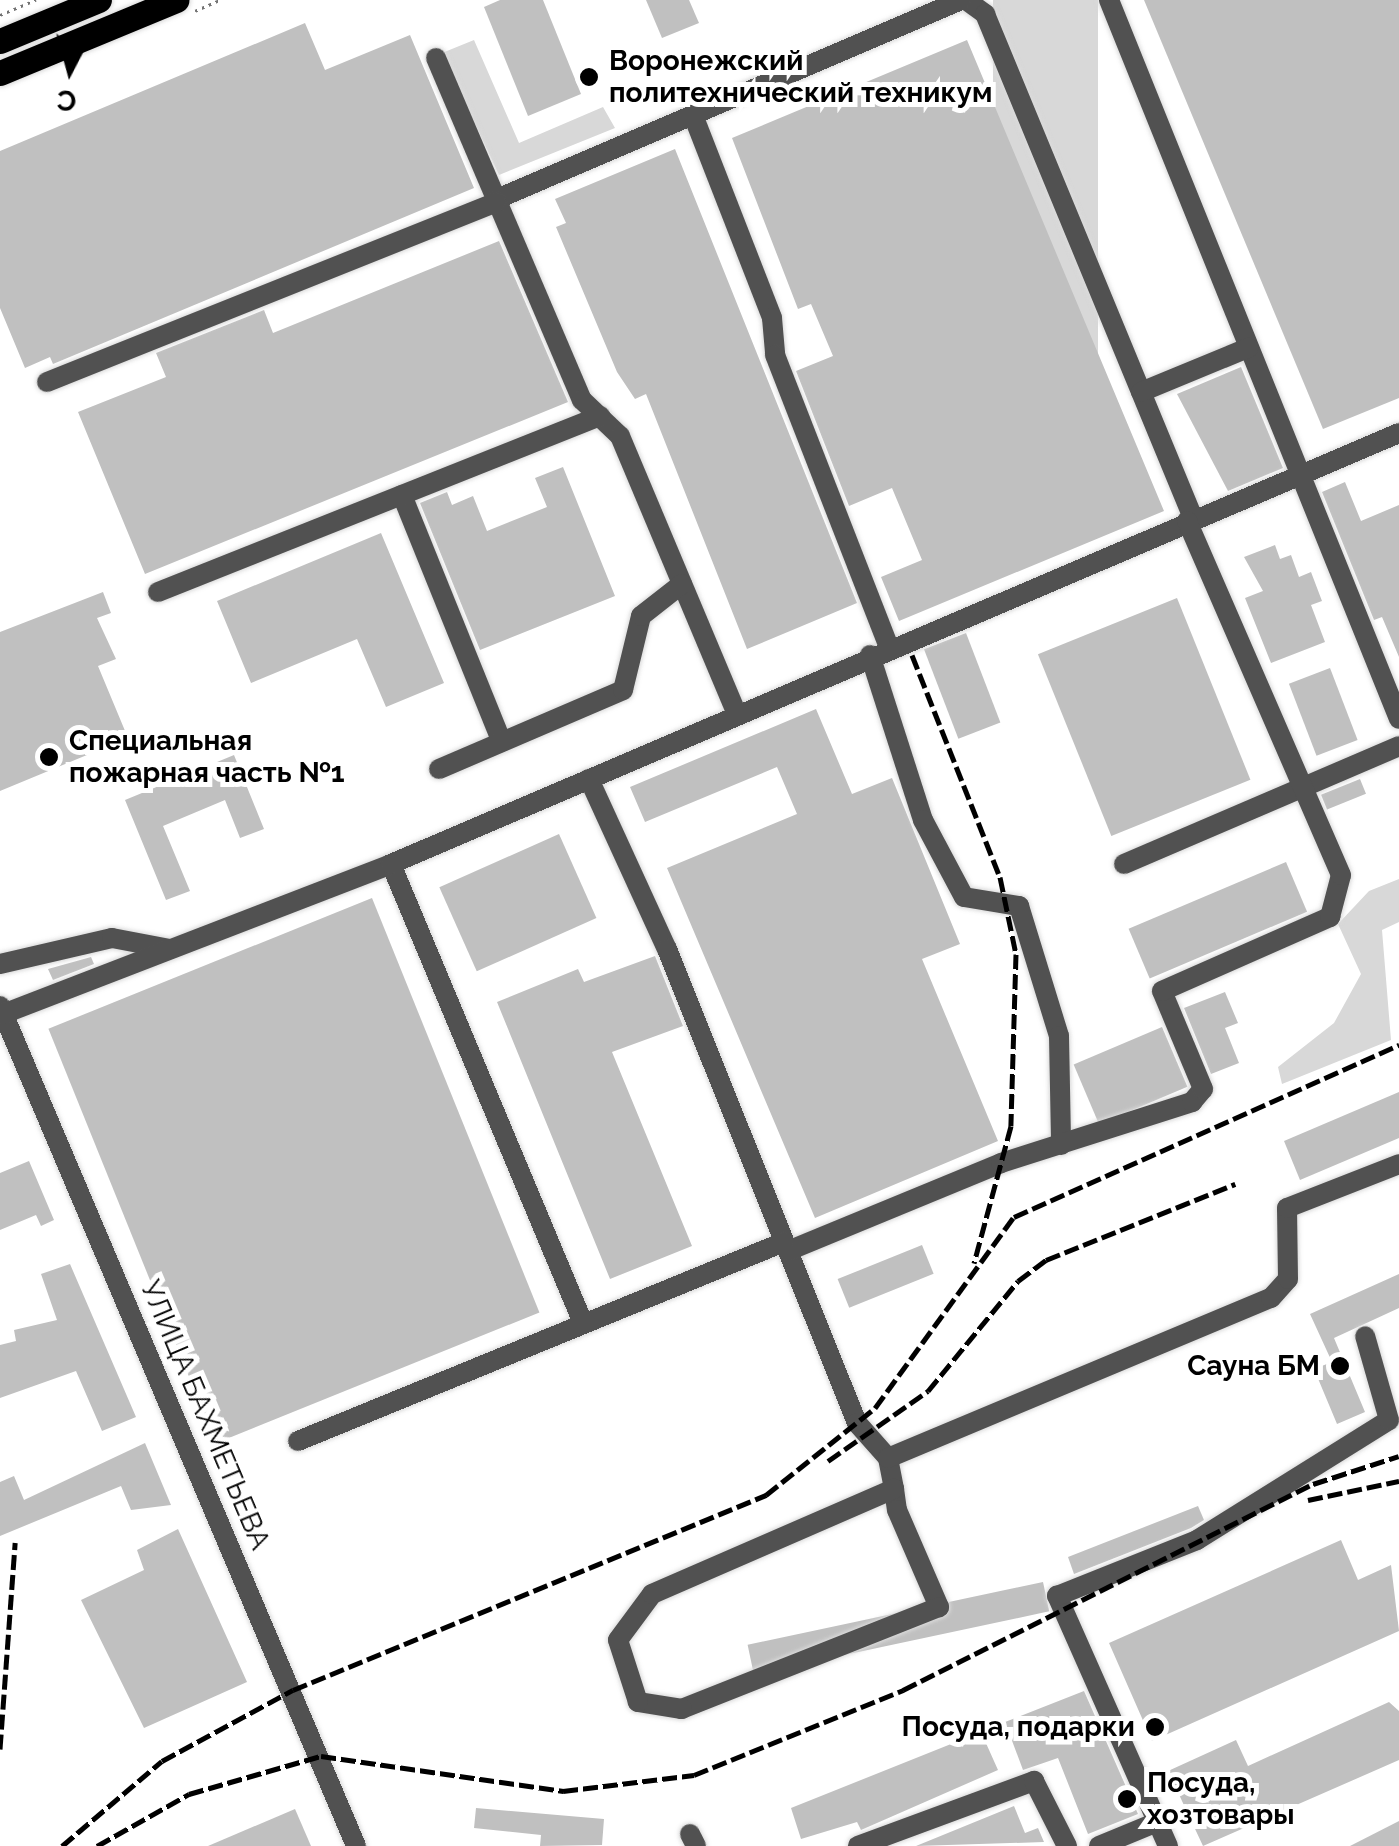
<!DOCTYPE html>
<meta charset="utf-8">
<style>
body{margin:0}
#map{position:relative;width:1399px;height:1846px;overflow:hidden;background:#fff;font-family:Raleway,sans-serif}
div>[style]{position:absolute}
.green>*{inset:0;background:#d8d8d8;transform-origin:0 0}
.building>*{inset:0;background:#c0c0c0;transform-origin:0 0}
.path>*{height:2.5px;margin-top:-1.25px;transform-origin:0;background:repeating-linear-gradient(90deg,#737373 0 2.5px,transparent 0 7.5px)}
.roads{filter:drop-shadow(0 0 2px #dbdbdb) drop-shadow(0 0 2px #dbdbdb)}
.minor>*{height:20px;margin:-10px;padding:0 10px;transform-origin:10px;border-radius:10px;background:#515151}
.major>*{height:25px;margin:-12.5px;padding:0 12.5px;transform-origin:12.5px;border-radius:12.5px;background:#000}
.rail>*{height:5px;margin-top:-2.5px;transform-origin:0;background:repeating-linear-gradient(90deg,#000 0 15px,transparent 0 20px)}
.dots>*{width:28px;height:28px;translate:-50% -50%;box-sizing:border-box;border:5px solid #fff;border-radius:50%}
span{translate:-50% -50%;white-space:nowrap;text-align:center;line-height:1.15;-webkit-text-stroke:10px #fff;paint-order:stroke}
.poi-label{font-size:28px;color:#000;font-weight:700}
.left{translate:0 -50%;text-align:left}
.right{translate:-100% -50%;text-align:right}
.street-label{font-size:28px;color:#000}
.north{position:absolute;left:20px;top:20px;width:100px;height:100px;-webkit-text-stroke:8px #fff;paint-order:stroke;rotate:186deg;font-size:28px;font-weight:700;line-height:40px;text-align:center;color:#000}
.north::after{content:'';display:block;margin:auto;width:35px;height:45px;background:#000;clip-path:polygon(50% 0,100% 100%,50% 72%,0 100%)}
</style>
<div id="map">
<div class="green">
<div style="left:993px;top:0;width:105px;height:412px"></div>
<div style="clip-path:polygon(474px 40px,519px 143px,603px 107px,615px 128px,499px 175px,442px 53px)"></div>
<div style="clip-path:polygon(1399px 879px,1399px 922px,1382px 930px,1391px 1040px,1282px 1084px,1278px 1067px,1334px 1023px,1361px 974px,1338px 924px,1369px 891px)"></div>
</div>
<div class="building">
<div style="clip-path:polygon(500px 0,543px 0,581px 94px,528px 116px,484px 7px)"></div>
<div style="clip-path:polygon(646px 0,689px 0,699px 23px,662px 38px)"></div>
<div style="clip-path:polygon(1144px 0,1399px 0,1399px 398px,1323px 429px)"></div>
<div style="clip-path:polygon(305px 23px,325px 70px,410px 35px,474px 188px,53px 364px,50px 357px,25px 368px,0 308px,0 151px)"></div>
<div style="clip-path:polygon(967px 40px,1164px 511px,899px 621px,881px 577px,922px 560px,892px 488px,849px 506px,796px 371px,833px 356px,811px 304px,798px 309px,732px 138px)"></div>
<div style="clip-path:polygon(675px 149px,857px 603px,747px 649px,646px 394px,635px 399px,617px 372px,556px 227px,566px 223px,555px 199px)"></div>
<div style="clip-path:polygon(499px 241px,568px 402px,145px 574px,78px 412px,166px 377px,156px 353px,264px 310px,273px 333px)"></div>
<div style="clip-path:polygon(1241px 367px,1283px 468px,1228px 491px,1177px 394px)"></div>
<div style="clip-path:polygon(563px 467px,615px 596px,480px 650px,420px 503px,447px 492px,452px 505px,473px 496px,487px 531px,547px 507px,535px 478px)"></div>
<div style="clip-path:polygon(1345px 482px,1361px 521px,1399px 505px,1399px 657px,1382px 617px,1374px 620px,1322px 492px)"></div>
<div style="clip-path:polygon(381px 533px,444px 683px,386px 707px,357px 639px,251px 683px,217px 601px)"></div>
<div style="clip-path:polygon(1275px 545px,1280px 559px,1291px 555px,1299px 577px,1311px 572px,1322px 601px,1311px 605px,1325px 642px,1271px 663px,1245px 598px,1263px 591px,1244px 557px)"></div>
<div style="clip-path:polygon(103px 592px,111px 613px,97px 618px,116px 659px,98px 666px,128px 738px,0 791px,0 632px)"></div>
<div style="left:1177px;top:598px;width:196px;height:150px;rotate:68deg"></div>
<div style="left:966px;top:633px;width:96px;height:45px;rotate:69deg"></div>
<div style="left:1330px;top:668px;width:77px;height:44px;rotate:69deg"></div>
<div style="clip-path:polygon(816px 709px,852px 794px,892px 778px,960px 944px,922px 959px,998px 1141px,815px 1218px,667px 868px,797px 814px,777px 767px,645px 822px,630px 787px)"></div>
<div style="clip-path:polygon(234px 755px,264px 829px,240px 838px,225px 800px,163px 826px,190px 891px,166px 900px,125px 800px)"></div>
<div style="left:1360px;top:779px;width:16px;height:42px;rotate:68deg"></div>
<div style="left:559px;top:834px;width:92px;height:131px;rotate:66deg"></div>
<div style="left:1286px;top:862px;width:54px;height:171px;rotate:67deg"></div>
<div style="left:372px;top:898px;width:447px;height:349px;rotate:68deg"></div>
<div style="clip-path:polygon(655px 956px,683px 1026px,612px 1052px,692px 1246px,610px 1279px,497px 1002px,578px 969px,584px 982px)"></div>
<div style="clip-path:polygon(91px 957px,94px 964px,53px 980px,48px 969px)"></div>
<div style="clip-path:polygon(1225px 992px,1238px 1023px,1225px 1028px,1239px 1063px,1211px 1074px,1184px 1008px)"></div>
<div style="left:1162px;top:1027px;width:65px;height:96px;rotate:67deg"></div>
<div style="clip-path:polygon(1399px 1092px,1399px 1138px,1300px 1180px,1284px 1141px)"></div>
<div style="clip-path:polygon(29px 1161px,54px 1220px,41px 1226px,36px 1215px,0 1230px,0 1173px)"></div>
<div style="left:922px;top:1245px;width:31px;height:91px;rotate:68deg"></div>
<div style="clip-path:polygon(70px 1264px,136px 1417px,102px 1431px,76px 1371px,0 1398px,0 1345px,16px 1341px,14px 1330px,57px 1320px,41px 1274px)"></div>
<div style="clip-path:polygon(1399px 1274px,1399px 1308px,1334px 1338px,1365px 1412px,1337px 1424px,1314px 1369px,1332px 1362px,1310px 1314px)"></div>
<div style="clip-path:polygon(145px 1443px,171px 1505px,131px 1510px,121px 1486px,0 1536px,0 1482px,14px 1476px,24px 1500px)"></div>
<div style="clip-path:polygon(1198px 1506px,1204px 1520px,1191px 1528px,1074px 1574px,1068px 1557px)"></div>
<div style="clip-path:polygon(178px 1529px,247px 1682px,144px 1728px,81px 1600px,144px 1570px,137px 1550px)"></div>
<div style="clip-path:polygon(1341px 1540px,1358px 1580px,1391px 1565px,1399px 1631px,1152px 1741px,1109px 1643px)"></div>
<div style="left:1043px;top:1582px;width:30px;height:302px;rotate:78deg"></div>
<div style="clip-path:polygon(1084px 1691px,1138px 1814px,1088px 1834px,1058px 1758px,1023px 1770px,1005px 1722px)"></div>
<div style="clip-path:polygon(1389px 1702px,1399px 1711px,1399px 1760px,1203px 1846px,1168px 1771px,1236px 1740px,1248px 1766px)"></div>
<div style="clip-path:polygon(981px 1732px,998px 1770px,861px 1830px,857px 1822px,801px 1839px,791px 1808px)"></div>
<div style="clip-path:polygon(1014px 1806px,1025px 1833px,1038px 1828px,1044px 1842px,916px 1846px)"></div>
<div style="clip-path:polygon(476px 1808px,604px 1819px,602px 1845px,540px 1846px,541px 1835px,474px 1828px)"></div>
<div style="clip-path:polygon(295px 1809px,311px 1846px,208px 1846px)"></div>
<div style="clip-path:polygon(1399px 1821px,1399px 1846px,1350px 1846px)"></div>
</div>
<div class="path">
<div style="left:195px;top:11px;width:27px;rotate:-24deg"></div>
<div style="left:0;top:15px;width:39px;rotate:-23deg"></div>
</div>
<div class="roads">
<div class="minor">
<div style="left:966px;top:0;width:24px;rotate:36deg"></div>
<div style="left:985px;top:14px;width:545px;rotate:67.57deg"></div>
<div style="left:1109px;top:0;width:775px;rotate:68.03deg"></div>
<div style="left:436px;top:58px;width:372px;rotate:66.9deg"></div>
<div style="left:582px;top:400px;width:52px;rotate:43.5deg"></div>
<div style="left:620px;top:436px;width:302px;rotate:67.2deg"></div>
<div style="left:693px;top:115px;width:218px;rotate:68.7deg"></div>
<div style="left:772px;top:318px;width:37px;rotate:85deg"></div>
<div style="left:775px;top:355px;width:313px;rotate:68.7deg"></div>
<div style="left:497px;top:199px;width:505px;rotate:-23.21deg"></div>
<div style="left:47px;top:382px;width:484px;rotate:-21.8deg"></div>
<div style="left:1141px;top:392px;width:116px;rotate:-22.4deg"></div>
<div style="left:402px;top:495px;width:266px;rotate:68deg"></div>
<div style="left:158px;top:592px;width:476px;rotate:-21.7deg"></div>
<div style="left:870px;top:655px;width:173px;rotate:72.2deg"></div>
<div style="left:923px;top:820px;width:87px;rotate:62deg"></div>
<div style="left:964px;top:897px;width:56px;rotate:9.3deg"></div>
<div style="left:1019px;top:906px;width:136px;rotate:72.9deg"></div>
<div style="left:1059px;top:1036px;width:109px;rotate:88.9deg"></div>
<div style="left:439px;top:769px;width:200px;rotate:-23.2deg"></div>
<div style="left:623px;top:690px;width:76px;rotate:-76.3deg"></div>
<div style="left:641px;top:616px;width:52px;rotate:-38deg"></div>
<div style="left:589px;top:779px;width:187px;rotate:65.4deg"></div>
<div style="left:667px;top:949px;width:511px;rotate:68.16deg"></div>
<div style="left:857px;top:1423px;width:47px;rotate:48.5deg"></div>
<div style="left:888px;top:1458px;width:32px;rotate:79deg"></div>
<div style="left:894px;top:1489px;width:21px;rotate:82deg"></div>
<div style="left:897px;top:1510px;width:106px;rotate:66.6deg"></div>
<div style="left:939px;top:1607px;width:277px;rotate:158.4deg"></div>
<div style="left:682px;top:1709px;width:45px;rotate:-171deg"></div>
<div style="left:638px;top:1702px;width:65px;rotate:-107.9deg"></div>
<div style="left:618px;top:1640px;width:57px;rotate:-53.5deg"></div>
<div style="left:652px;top:1594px;width:264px;rotate:-23.5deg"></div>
<div style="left:391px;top:864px;width:498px;rotate:67.3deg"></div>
<div style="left:1124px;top:864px;width:299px;rotate:-23.2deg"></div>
<div style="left:0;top:964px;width:115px;rotate:-13.1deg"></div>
<div style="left:112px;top:938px;width:59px;rotate:10.7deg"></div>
<div style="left:0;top:1006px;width:912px;rotate:67.03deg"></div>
<div style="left:3px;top:1014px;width:416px;rotate:-21.1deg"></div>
<div style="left:391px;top:864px;width:1096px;rotate:-23.15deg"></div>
<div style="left:788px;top:1251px;width:230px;rotate:-22.4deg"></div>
<div style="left:1001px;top:1163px;width:201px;rotate:-17.7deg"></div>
<div style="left:1192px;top:1102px;width:17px;rotate:-50deg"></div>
<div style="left:1203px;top:1089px;width:106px;rotate:-112.7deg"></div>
<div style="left:1162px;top:991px;width:184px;rotate:-23.8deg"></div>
<div style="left:1330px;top:917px;width:43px;rotate:-75.3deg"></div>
<div style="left:1341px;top:875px;width:386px;rotate:-113.5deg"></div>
<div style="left:298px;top:1441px;width:525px;rotate:-22.27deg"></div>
<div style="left:888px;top:1458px;width:415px;rotate:-22.7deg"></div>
<div style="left:1271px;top:1298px;width:25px;rotate:-48deg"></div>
<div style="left:1288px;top:1279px;width:71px;rotate:-90.8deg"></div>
<div style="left:1287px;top:1208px;width:120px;rotate:-21.4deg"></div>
<div style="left:690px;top:1834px;width:13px;rotate:63deg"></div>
<div style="left:858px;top:1846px;width:188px;rotate:-20.3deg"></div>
<div style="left:1034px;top:1781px;width:73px;rotate:63.1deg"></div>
<div style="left:1099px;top:1846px;width:63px;rotate:-22.5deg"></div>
<div style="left:1168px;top:1846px;width:274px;rotate:-113.9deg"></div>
<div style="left:1057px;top:1596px;width:151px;rotate:-21.8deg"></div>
<div style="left:1197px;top:1540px;width:226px;rotate:-32deg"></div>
<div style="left:1389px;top:1420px;width:87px;rotate:-105.9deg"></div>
</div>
<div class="major">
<div style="left:0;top:41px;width:107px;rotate:-22.5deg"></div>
<div style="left:0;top:73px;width:191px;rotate:-22.5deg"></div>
</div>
</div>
<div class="rail">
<div style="left:912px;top:655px;width:239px;rotate:68.4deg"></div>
<div style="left:1000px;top:877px;width:79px;rotate:78.3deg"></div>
<div style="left:1016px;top:954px;width:172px;rotate:91.7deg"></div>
<div style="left:1011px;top:1126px;width:142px;rotate:105.1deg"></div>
<div style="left:828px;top:1461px;width:122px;rotate:-35deg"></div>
<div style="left:928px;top:1391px;width:142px;rotate:-50.7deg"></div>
<div style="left:1018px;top:1281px;width:35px;rotate:-37deg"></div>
<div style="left:1046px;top:1260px;width:204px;rotate:-21.9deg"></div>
<div style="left:1308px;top:1500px;width:93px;rotate:-11.8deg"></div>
<div style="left:0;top:1749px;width:207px;rotate:-85.8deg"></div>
<div style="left:62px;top:1846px;width:131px;rotate:-40.4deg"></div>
<div style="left:162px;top:1761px;width:149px;rotate:-28.5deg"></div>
<div style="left:293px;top:1690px;width:512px;rotate:-22.4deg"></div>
<div style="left:766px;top:1495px;width:139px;rotate:-38.6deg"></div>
<div style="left:875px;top:1408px;width:236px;rotate:-54deg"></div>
<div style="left:1014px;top:1217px;width:422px;rotate:-24.1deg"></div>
<div style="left:97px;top:1846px;width:106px;rotate:-29.5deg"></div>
<div style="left:189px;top:1794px;width:137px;rotate:-16.1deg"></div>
<div style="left:321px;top:1756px;width:245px;rotate:8.2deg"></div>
<div style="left:563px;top:1791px;width:132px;rotate:-7deg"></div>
<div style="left:694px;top:1775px;width:226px;rotate:-22.1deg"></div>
<div style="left:903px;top:1690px;width:459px;rotate:-26.7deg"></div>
<div style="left:1313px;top:1484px;width:90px;rotate:-18deg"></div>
</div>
<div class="dots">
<div style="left:589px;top:77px;background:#000"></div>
<div style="left:49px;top:757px;background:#000"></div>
<div style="left:1340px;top:1366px;background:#000"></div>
<div style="left:1155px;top:1727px;background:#000"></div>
<div style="left:1127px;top:1799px;background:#000"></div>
</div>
<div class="poi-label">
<span class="left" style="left:609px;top:77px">Воронежский<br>политехнический техникум</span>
<span class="left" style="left:69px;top:757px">Специальная<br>пожарная часть №1</span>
<span class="right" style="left:1320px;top:1366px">Сауна БМ</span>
<span class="right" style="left:1135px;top:1727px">Посуда, подарки</span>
<span class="left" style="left:1147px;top:1799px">Посуда,<br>хозтовары</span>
</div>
<div class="street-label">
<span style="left:205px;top:1415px;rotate:67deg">УЛИЦА БАХМЕТЬЕВА</span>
</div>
<div class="north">С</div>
</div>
